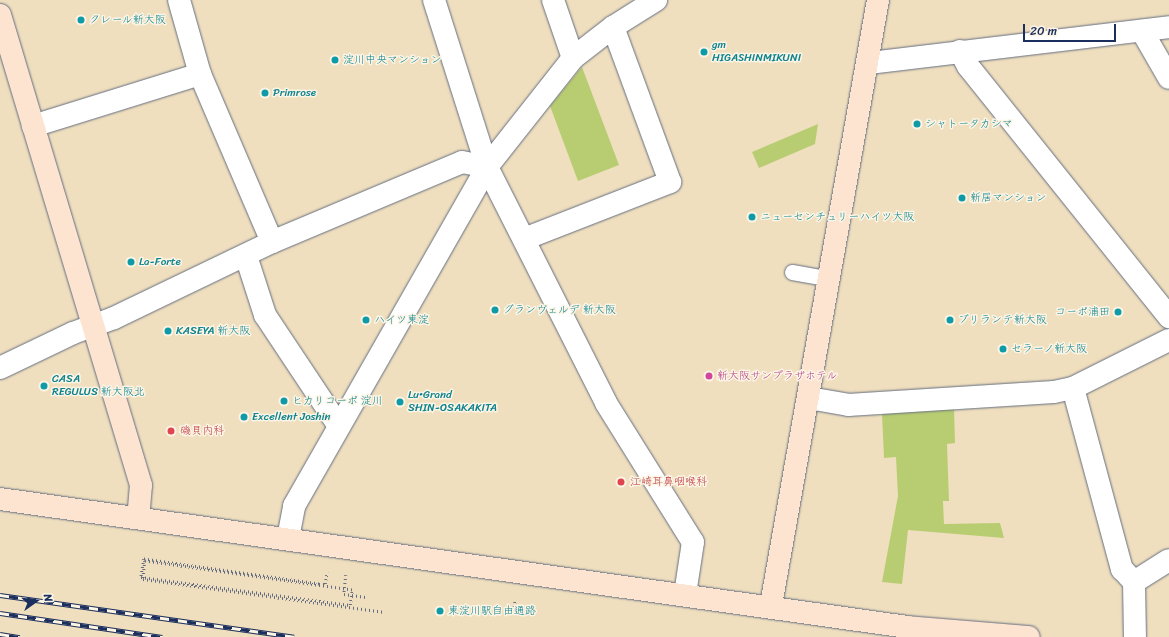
<!DOCTYPE html>
<meta charset="utf-8">
<style>
body{margin:0}
#map{position:relative;width:1169px;height:637px;overflow:hidden;background:#efdfbe;font-family:Sriracha,"Klee One",sans-serif}
div>[style]{position:absolute}
.green>*{inset:0;background:#b8cd71}
.path>*{height:2.5px;margin-top:-1.25px;transform-origin:0;background:repeating-linear-gradient(90deg,#656d80 0 1px,transparent 0 4px)}
.roads{filter:drop-shadow(0 0 1px #656d80) drop-shadow(0 0 1px #656d80)}
.lane>*{height:15px;margin:-7.5px;padding:0 7.5px;transform-origin:7.5px;border-radius:7.5px;background:#fff}
.street>*{height:22px;margin:-11px;padding:0 11px;transform-origin:11px;border-radius:11px;background:#fff}
.secondary>*{height:22px;margin:-11px;padding:0 11px;transform-origin:11px;border-radius:11px;background:#fde4d1}
.rail>*{height:4.5px;margin-top:-2.25px;transform-origin:0;background:repeating-linear-gradient(90deg,#fcf5e5 0 9px,#1b2f5e 0 18px);box-sizing:border-box;border-block:1px solid #1b2f5e}
.path-bridge>*{height:2.5px;margin-top:-1.25px;transform-origin:0;background:repeating-linear-gradient(90deg,#656d80 0 1px,transparent 0 4px)}
.dots>*{width:11px;height:11px;translate:-50% -50%;box-sizing:border-box;border:2px solid #fcf5e5;border-radius:50%}
span{translate:-50% -50%;white-space:nowrap;text-align:center;line-height:1.15;-webkit-text-stroke:3px #fcf5e5;paint-order:stroke}
.culture-label{font-size:11px;color:#0d838f}
.left{translate:0 -50%;text-align:left}
.right{translate:-100% -50%;text-align:right}
.hotel-label{font-size:11px;color:#b23c85}
.health-label{font-size:11px;color:#be3a42}
.north{position:absolute;left:16px;top:581px;width:40px;height:40px;-webkit-text-stroke:3px #fcf5e5;paint-order:stroke;rotate:76deg;font-size:11px;font-weight:700;line-height:16px;text-align:center;color:#1b2f5e}
.north::after{content:'';display:block;margin:auto;width:14px;height:18px;background:#1b2f5e;clip-path:polygon(50% 0,100% 100%,50% 72%,0 100%)}
.scale{position:absolute;left:1023px;top:24px;width:93px;height:18px;box-sizing:border-box;border:2px solid #1b2f5e;border-top:0;padding-left:5px;font-size:12px;line-height:14px;white-space:nowrap;color:#1b2f5e;-webkit-text-stroke:3px #fcf5e5;paint-order:stroke}
</style>
<div id="map">
<div class="green">
<div style="clip-path:polygon(582px 67px,619px 165px,578px 181px,550px 106px)"></div>
<div style="clip-path:polygon(818px 124px,815px 144px,759px 168px,752px 152px)"></div>
<div style="clip-path:polygon(954px 409px,955px 443px,947px 444px,949px 501px,943px 501px,944px 524px,1000px 523px,1004px 538px,908px 530px,902px 584px,882px 582px,898px 496px,896px 457px,884px 458px,882px 414px)"></div>
</div>
<div class="path">
<div style="left:346px;top:575px;width:19px;rotate:96deg"></div>
<div style="left:344px;top:594px;width:22px;rotate:8deg"></div>
<div style="left:319px;top:584px;width:6px"></div>
<div style="left:325px;top:584px;width:12px;rotate:-81deg"></div>
<div style="left:514px;top:607px;width:8px;rotate:-83deg"></div>
</div>
<div class="roads">
<div class="lane">
<div style="left:792px;top:272px;width:39px;rotate:10deg"></div>
</div>
<div class="street">
<div style="left:179px;top:0;width:77px;rotate:74.2deg"></div>
<div style="left:200px;top:74px;width:183px;rotate:66.8deg"></div>
<div style="left:434px;top:0;width:175px;rotate:72.4deg"></div>
<div style="left:487px;top:167px;width:264px;rotate:63.2deg"></div>
<div style="left:606px;top:403px;width:164px;rotate:58deg"></div>
<div style="left:693px;top:542px;width:53px;rotate:98.7deg"></div>
<div style="left:553px;top:0;width:61px;rotate:71deg"></div>
<div style="left:1142px;top:31px;width:54px;rotate:60.1deg"></div>
<div style="left:960px;top:51px;width:17px;rotate:62deg"></div>
<div style="left:968px;top:66px;width:322px;rotate:51.3deg"></div>
<div style="left:869px;top:63px;width:302px;rotate:-6.8deg"></div>
<div style="left:33px;top:126px;width:175px;rotate:-17.3deg"></div>
<div style="left:524px;top:239px;width:157px;rotate:-21.3deg"></div>
<div style="left:670px;top:182px;width:165px;rotate:-110.2deg"></div>
<div style="left:246px;top:256px;width:62px;rotate:72.1deg"></div>
<div style="left:265px;top:315px;width:132px;rotate:56.4deg"></div>
<div style="left:0;top:368px;width:81px;rotate:-25.6deg"></div>
<div style="left:73px;top:333px;width:44px;rotate:-20.1deg"></div>
<div style="left:114px;top:318px;width:175px;rotate:-25.7deg"></div>
<div style="left:272px;top:242px;width:206px;rotate:-22.8deg"></div>
<div style="left:462px;top:162px;width:25px;rotate:11deg"></div>
<div style="left:1073px;top:388px;width:188px;rotate:74.9deg"></div>
<div style="left:1122px;top:569px;width:18px;rotate:47deg"></div>
<div style="left:1134px;top:582px;width:55px;rotate:89deg"></div>
<div style="left:809px;top:398px;width:40px;rotate:10deg"></div>
<div style="left:848px;top:405px;width:206px;rotate:-3.6deg"></div>
<div style="left:1054px;top:392px;width:19px;rotate:-12deg"></div>
<div style="left:1073px;top:388px;width:107px;rotate:-26.6deg"></div>
<div style="left:288px;top:538px;width:33px;rotate:-79deg"></div>
<div style="left:294px;top:506px;width:390px;rotate:-60.3deg"></div>
<div style="left:487px;top:167px;width:139px;rotate:-51.7deg"></div>
<div style="left:573px;top:58px;width:51px;rotate:-37.8deg"></div>
<div style="left:613px;top:27px;width:51px;rotate:-32.1deg"></div>
<div style="left:1134px;top:582px;width:41px;rotate:-32.2deg"></div>
</div>
<div class="secondary">
<div style="left:0;top:15px;width:491px;rotate:73.3deg"></div>
<div style="left:141px;top:485px;width:32px;rotate:95deg"></div>
<div style="left:0;top:499px;width:916px;rotate:8.03deg"></div>
<div style="left:907px;top:627px;width:122px;rotate:4.7deg"></div>
<div style="left:771px;top:605px;width:614px;rotate:-79.97deg"></div>
</div>
</div>
<div class="rail">
<div style="left:0;top:595px;width:297px;rotate:8.1deg"></div>
<div style="left:0;top:613px;width:164px;rotate:8.4deg"></div>
<div style="left:0;top:634px;width:20px;rotate:9deg"></div>
</div>
<div class="path-bridge">
<div style="left:319px;top:584px;width:177px;rotate:-171.9deg"></div>
<div style="left:144px;top:559px;width:18px;rotate:99deg"></div>
<div style="left:141px;top:577px;width:211px;rotate:7.6deg"></div>
<div style="left:350px;top:605px;width:15px;rotate:-82deg"></div>
<div style="left:352px;top:590px;width:209px;rotate:-172deg"></div>
<div style="left:145px;top:561px;width:18px;rotate:96deg"></div>
<div style="left:143px;top:579px;width:242px;rotate:7.8deg"></div>
</div>
<div class="dots">
<div style="left:81px;top:20px;background:#0f9aa8"></div>
<div style="left:704px;top:52px;background:#0f9aa8"></div>
<div style="left:335px;top:60px;background:#0f9aa8"></div>
<div style="left:265px;top:93px;background:#0f9aa8"></div>
<div style="left:917px;top:124px;background:#0f9aa8"></div>
<div style="left:962px;top:198px;background:#0f9aa8"></div>
<div style="left:752px;top:217px;background:#0f9aa8"></div>
<div style="left:131px;top:262px;background:#0f9aa8"></div>
<div style="left:495px;top:310px;background:#0f9aa8"></div>
<div style="left:1118px;top:312px;background:#0f9aa8"></div>
<div style="left:366px;top:320px;background:#0f9aa8"></div>
<div style="left:950px;top:320px;background:#0f9aa8"></div>
<div style="left:168px;top:331px;background:#0f9aa8"></div>
<div style="left:1003px;top:349px;background:#0f9aa8"></div>
<div style="left:709px;top:376px;background:#d1479c"></div>
<div style="left:44px;top:386px;background:#0f9aa8"></div>
<div style="left:284px;top:401px;background:#0f9aa8"></div>
<div style="left:400px;top:402px;background:#0f9aa8"></div>
<div style="left:244px;top:417px;background:#0f9aa8"></div>
<div style="left:171px;top:431px;background:#e0444e"></div>
<div style="left:621px;top:482px;background:#e0444e"></div>
<div style="left:440px;top:611px;background:#0f9aa8"></div>
</div>
<div class="culture-label">
<span class="left" style="left:89px;top:20px">クレール新大阪</span>
<span class="left" style="left:712px;top:52px">gm<br>HIGASHINMIKUNI</span>
<span class="left" style="left:343px;top:60px">淀川中央マンション</span>
<span class="left" style="left:273px;top:93px">Primrose</span>
<span class="left" style="left:925px;top:124px">シャトータカシマ</span>
<span class="left" style="left:970px;top:198px">新居マンション</span>
<span class="left" style="left:760px;top:217px">ニューセンチュリーハイツ大阪</span>
<span class="left" style="left:139px;top:262px">La-Forte</span>
<span class="left" style="left:503px;top:310px">グランヴェルデ 新大阪</span>
<span class="right" style="left:1110px;top:312px">コーポ浦田</span>
<span class="left" style="left:374px;top:320px">ハイツ東淀</span>
<span class="left" style="left:958px;top:320px">ブリランテ新大阪</span>
<span class="left" style="left:176px;top:331px">KASEYA 新大阪</span>
<span class="left" style="left:1011px;top:349px">セラーノ新大阪</span>
<span class="left" style="left:52px;top:386px">CASA<br>REGULUS 新大阪北</span>
<span class="left" style="left:408px;top:402px">Lu•Grand<br>SHIN-OSAKAKITA</span>
<span class="left" style="left:292px;top:401px">ヒカリコーポ 淀川</span>
<span class="left" style="left:252px;top:417px">Excellent Joshin</span>
<span class="left" style="left:448px;top:611px">東淀川駅自由通路</span>
</div>
<div class="hotel-label">
<span class="left" style="left:717px;top:376px">新大阪サンプラザホテル</span>
</div>
<div class="health-label">
<span class="left" style="left:180px;top:431px">磯貝内科</span>
<span class="left" style="left:630px;top:482px">江崎耳鼻咽喉科</span>
</div>
<div class="north">N</div>
<div class="scale">20 m</div>
</div>
